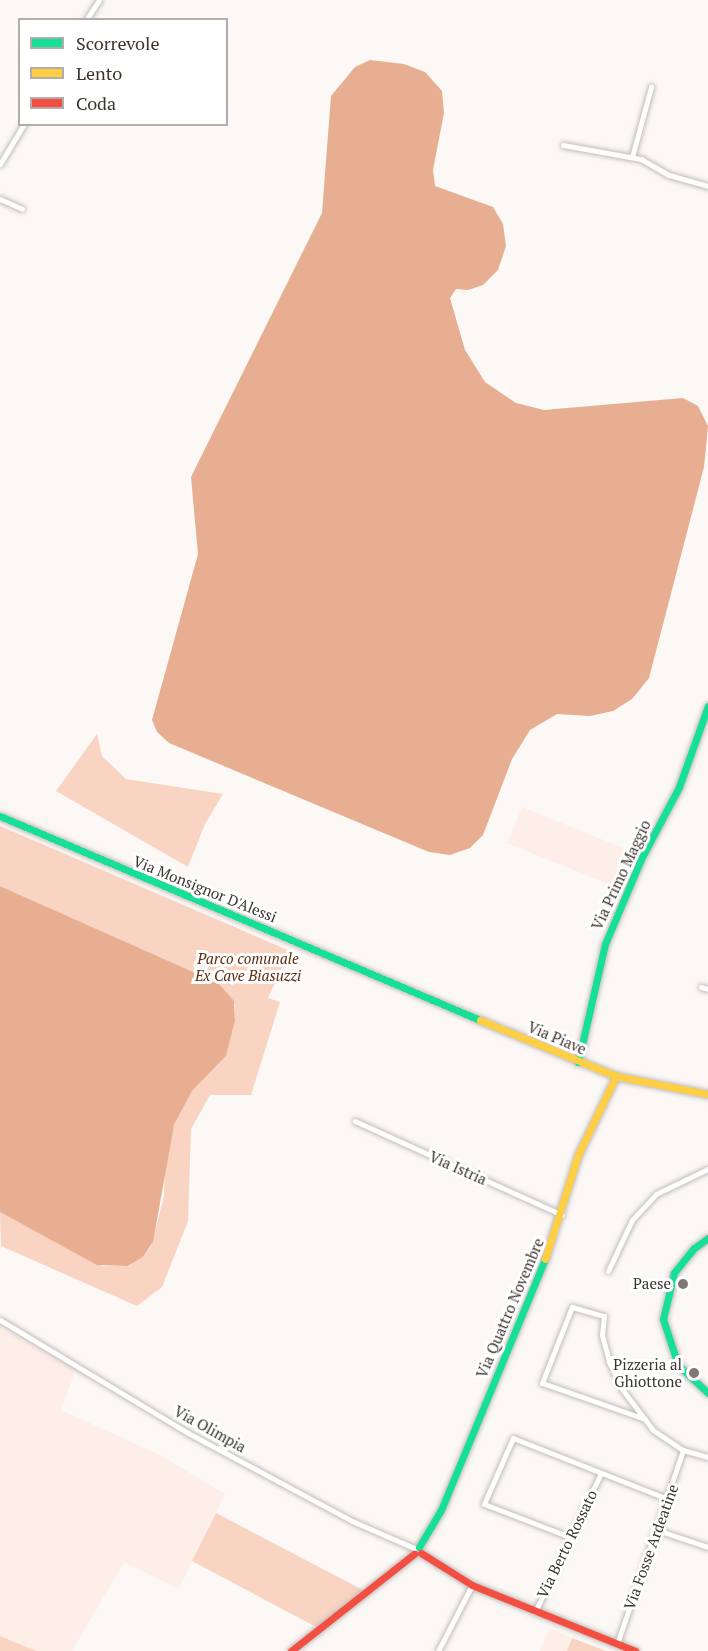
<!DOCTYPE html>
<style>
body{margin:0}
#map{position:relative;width:708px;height:1651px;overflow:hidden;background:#fbf8f6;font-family:"PT Serif",serif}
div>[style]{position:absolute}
.built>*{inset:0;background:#fdeee7;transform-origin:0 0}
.green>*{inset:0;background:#f9d4c2}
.water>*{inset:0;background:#e7ae91}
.roads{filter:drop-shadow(0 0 2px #c3bdb9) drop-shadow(0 0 2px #c3bdb9)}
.street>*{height:5px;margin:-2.5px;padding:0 2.5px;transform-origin:2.5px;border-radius:2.5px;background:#fefefe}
.fast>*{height:7px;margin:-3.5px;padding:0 3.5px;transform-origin:3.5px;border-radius:3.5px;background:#16e098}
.slow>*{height:7px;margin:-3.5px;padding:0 3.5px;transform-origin:3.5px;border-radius:3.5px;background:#ffcf43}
.jam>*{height:7px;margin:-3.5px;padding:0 3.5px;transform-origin:3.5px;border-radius:3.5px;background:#f24e42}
.dots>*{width:16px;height:16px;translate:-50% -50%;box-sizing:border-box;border:3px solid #fff;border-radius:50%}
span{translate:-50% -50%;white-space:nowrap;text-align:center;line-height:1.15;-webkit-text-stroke:6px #fff;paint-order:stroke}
.street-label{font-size:15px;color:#3e332d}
.park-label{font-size:15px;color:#602c0f;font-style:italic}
.poi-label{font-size:15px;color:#3e332d}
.right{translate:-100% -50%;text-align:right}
.legend{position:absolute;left:18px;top:18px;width:210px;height:108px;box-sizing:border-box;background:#fff;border:2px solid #b2adab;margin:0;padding:8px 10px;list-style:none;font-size:18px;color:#3e332d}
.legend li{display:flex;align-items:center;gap:12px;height:30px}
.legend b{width:30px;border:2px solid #b2adab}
</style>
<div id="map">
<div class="built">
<div style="left:522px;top:807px;width:128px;height:39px;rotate:22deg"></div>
<div style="clip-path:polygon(0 1327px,76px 1369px,61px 1410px,162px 1456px,225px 1494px,179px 1589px,124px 1562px,72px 1651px,36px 1651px,0 1636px)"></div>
<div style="clip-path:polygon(549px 1628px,572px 1638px,567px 1651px,540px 1651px)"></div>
</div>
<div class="green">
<div style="clip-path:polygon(97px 734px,102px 756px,126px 779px,223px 794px,205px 824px,188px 867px,56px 791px)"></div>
<div style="clip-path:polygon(0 826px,290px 951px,268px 998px,280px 1002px,251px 1095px,210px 1095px,191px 1129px,188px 1221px,162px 1287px,137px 1306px,1px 1246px,0 1212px,102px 1266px,125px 1266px,143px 1257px,151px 1247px,164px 1196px,165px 1162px,174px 1125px,192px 1091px,226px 1056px,235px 1021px,235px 1005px,218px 983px,0 886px)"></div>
<div style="clip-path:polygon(216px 1513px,363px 1590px,318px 1628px,192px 1561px)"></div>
<div style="clip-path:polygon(0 1636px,36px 1651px,0 1651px)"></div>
<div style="clip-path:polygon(572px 1638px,606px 1651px,567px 1651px)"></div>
</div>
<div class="water">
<div style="clip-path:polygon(370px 60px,404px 64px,425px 72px,442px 91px,444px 113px,433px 170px,435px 186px,493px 207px,503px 224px,506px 246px,498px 270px,483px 285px,468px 290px,456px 289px,450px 298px,465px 350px,485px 382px,516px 403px,544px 410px,683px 398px,698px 406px,708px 426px,704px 467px,649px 678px,632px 699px,613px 711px,590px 716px,557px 714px,530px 730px,512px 759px,483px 835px,470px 848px,450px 855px,429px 852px,169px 743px,157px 732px,152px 720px,198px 554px,191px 477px,322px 213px,331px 96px,355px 67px)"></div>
<div style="clip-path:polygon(0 886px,218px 983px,234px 1001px,235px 1021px,226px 1056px,192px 1091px,174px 1125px,153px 1242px,143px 1257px,127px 1266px,97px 1265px,0 1212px)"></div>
</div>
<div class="roads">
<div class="street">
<div style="left:86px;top:20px;width:24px;rotate:-57deg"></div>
<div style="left:563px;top:145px;width:79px;rotate:10.2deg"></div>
<div style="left:641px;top:159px;width:32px;rotate:30deg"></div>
<div style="left:669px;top:175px;width:41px;rotate:15.8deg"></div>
<div style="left:632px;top:157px;width:73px;rotate:-74.8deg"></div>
<div style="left:0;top:164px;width:47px;rotate:-59deg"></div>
<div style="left:0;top:199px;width:24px;rotate:24deg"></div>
<div style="left:701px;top:987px;width:7px;rotate:16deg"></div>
<div style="left:355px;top:1121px;width:227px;rotate:24.4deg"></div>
<div style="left:608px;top:1271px;width:56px;rotate:-64.8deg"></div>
<div style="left:632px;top:1220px;width:35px;rotate:-47deg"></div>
<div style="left:656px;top:1194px;width:58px;rotate:-25.7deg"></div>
<div style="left:0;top:1320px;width:219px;rotate:31deg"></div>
<div style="left:188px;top:1433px;width:186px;rotate:28.2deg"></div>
<div style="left:352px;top:1521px;width:68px;rotate:23.5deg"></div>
<div style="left:645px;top:1419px;width:109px;rotate:-160.7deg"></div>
<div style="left:542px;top:1383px;width:82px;rotate:-68.5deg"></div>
<div style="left:572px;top:1307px;width:33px;rotate:16deg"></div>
<div style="left:604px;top:1316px;width:19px;rotate:96deg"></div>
<div style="left:602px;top:1335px;width:28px;rotate:75deg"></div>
<div style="left:609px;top:1362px;width:30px;rotate:64deg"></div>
<div style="left:622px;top:1389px;width:51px;rotate:52.9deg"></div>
<div style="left:653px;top:1430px;width:36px;rotate:34deg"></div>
<div style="left:683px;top:1450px;width:26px;rotate:16deg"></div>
<div style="left:657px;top:1530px;width:54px;rotate:18.4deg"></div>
<div style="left:570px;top:1537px;width:92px;rotate:-159deg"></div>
<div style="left:484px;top:1504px;width:72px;rotate:-66.3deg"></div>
<div style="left:513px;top:1438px;width:167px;rotate:21.5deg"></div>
<div style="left:535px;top:1612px;width:152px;rotate:-64.6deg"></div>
<div style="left:617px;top:1644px;width:205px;rotate:-71.2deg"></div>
<div style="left:438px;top:1651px;width:74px;rotate:-62.7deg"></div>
</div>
<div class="fast">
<div style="left:0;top:816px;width:522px;rotate:23.03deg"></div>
<div style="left:578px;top:1062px;width:121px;rotate:-77.1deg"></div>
<div style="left:605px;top:944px;width:95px;rotate:-67deg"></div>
<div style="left:642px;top:857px;width:79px;rotate:-62.1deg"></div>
<div style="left:679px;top:787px;width:86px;rotate:-70.3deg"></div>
<div style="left:708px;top:1238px;width:17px;rotate:144deg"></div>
<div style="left:694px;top:1248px;width:32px;rotate:129deg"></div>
<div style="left:674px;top:1273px;width:47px;rotate:103.4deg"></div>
<div style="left:663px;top:1319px;width:48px;rotate:71.9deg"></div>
<div style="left:678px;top:1365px;width:41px;rotate:43deg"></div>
<div style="left:419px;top:1547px;width:43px;rotate:-59.3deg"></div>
<div style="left:441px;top:1510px;width:272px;rotate:-67.5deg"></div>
</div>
<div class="slow">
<div style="left:480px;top:1020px;width:147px;rotate:22.4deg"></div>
<div style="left:616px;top:1076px;width:94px;rotate:11.1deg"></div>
<div style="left:545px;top:1259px;width:109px;rotate:-72.4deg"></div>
<div style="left:578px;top:1155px;width:88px;rotate:-64.3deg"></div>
</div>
<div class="jam">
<div style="left:421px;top:1553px;width:60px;rotate:32.1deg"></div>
<div style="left:472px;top:1585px;width:176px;rotate:22deg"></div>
<div style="left:291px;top:1651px;width:157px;rotate:-38.3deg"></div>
</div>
</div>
<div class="dots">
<div style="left:683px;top:1284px;background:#807873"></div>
<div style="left:694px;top:1373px;background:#807873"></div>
</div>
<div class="street-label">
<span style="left:621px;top:875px;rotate:-65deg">Via Primo Maggio</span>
<span style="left:205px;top:889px;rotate:22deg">Via Monsignor D'Alessi</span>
<span style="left:557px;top:1038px;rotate:23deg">Via Piave</span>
<span style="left:458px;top:1168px;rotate:24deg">Via Istria</span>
<span style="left:510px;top:1308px;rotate:-67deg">Via Quattro Novembre</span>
<span style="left:210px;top:1429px;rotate:29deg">Via Olimpia</span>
<span style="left:567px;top:1544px;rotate:-64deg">Via Berto Rossato</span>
<span style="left:651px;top:1547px;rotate:-70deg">Via Fosse Ardeatine</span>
</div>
<div class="park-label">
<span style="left:248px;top:967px">Parco comunale<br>Ex Cave Biasuzzi</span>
</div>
<div class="poi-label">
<span class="right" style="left:671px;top:1284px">Paese</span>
<span class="right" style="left:682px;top:1373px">Pizzeria al<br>Ghiottone</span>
</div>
<ul class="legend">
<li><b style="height:8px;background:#16e098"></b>Scorrevole</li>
<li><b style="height:8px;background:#ffcf43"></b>Lento</li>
<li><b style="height:8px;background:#f24e42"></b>Coda</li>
</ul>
</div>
